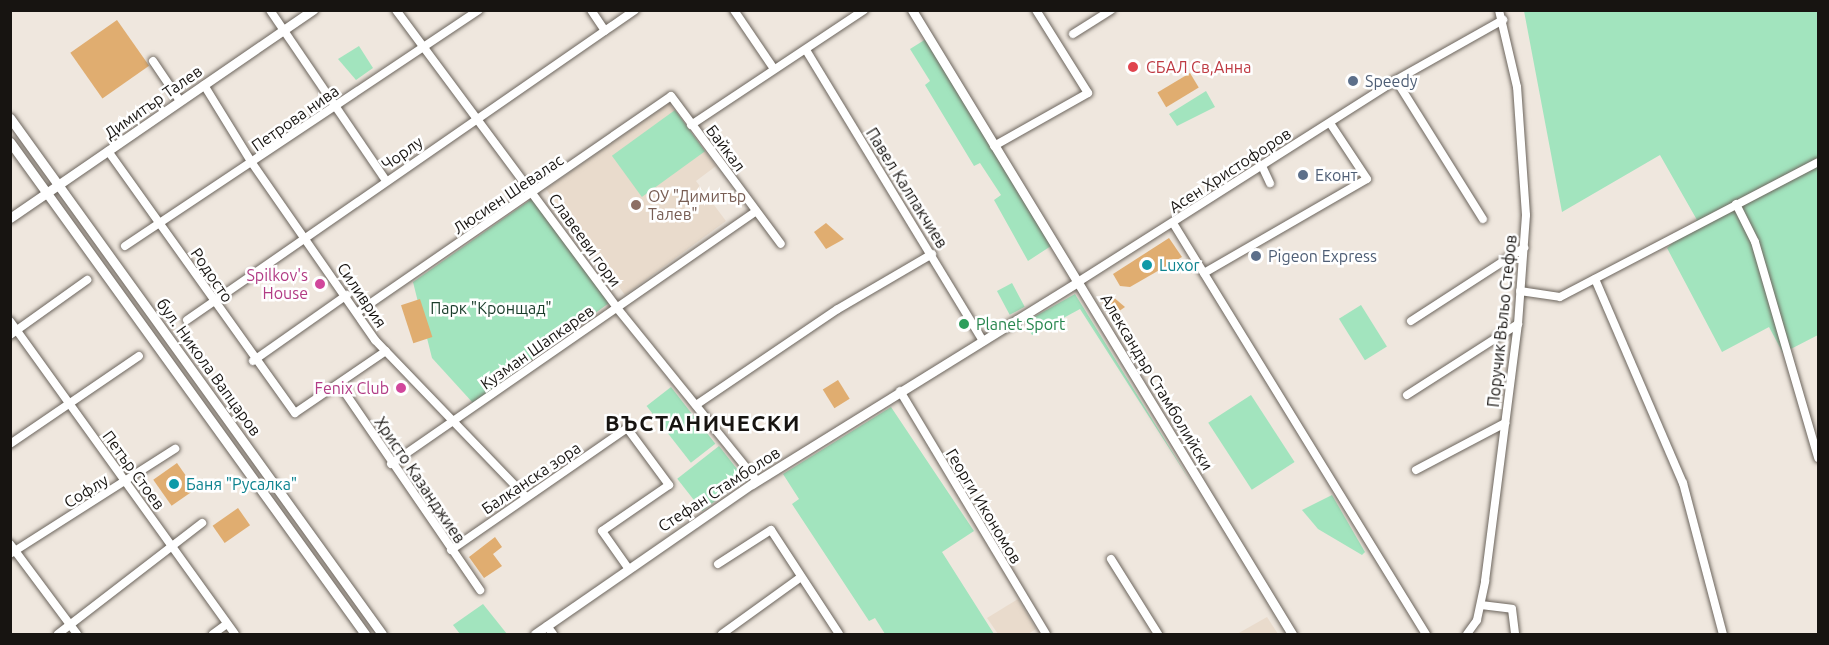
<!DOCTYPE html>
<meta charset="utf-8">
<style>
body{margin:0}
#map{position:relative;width:1829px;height:645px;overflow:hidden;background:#efe7de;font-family:Ubuntu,sans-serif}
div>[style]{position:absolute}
.built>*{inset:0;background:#e9dbcc}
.green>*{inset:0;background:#a2e4be;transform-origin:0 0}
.building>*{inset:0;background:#e0ad70;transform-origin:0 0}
.roads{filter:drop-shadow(0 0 2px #6c655d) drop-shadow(0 0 2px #6c655d)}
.minor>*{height:8px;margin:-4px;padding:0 4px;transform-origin:4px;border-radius:4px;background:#fff}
.tertiary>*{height:9px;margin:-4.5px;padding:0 4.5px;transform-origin:4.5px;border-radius:4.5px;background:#fff}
.dots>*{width:16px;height:16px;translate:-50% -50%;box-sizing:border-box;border:3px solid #fff;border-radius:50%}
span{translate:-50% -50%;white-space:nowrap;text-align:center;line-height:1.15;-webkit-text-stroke:5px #fff;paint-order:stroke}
.health-label{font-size:16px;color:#be3a42}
.left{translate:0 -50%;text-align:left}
.service-label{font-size:16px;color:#4e5e75}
.street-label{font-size:16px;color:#171411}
.education-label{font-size:16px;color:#785e54}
.culture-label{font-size:16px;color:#0d838f}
.hotel-label{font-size:16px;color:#b23c85}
.right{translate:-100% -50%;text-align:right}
.park-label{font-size:16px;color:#193c2a}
.leisure-label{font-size:16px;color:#27864d}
.district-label{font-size:22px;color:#171411;font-weight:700;letter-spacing:1.5px}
.frame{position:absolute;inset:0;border:12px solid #171411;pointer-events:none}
</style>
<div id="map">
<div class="built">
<div style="clip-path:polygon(669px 103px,716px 166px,696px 181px,726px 221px,625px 295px,546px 189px)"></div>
<div style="clip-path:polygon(1018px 599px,1036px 629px,1028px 634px,998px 634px,987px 618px)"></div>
<div style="clip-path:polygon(1267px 617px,1278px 634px,1237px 634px)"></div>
</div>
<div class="green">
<div style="clip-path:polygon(1524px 11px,1818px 11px,1818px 335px,1783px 353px,1769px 327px,1722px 352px,1667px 248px,1697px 220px,1660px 155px,1562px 212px)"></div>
<div style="clip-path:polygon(926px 39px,1051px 246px,1028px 261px,994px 200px,1001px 195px,980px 163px,974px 166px,925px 85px,930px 81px,910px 49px)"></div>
<div style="clip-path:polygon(359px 46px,373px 68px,356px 80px,338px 59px)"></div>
<div style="clip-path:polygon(1206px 91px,1215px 107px,1177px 126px,1169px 114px)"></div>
<div style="left:675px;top:110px;width:51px;height:78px;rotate:54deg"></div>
<div style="clip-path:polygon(533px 198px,609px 303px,473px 403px,432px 358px,413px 282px)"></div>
<div style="left:1012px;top:283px;width:27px;height:17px;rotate:62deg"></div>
<div style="clip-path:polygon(1075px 294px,1194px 487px,1080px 309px,1032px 335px,1025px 322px)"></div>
<div style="left:1361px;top:305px;width:49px;height:26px;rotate:58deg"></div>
<div style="left:671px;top:387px;width:72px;height:31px;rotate:52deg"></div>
<div style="left:1251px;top:395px;width:80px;height:51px;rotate:57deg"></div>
<div style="clip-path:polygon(891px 407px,974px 531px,942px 552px,994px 634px,885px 634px,875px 618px,869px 621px,792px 504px,799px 499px,783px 474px)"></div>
<div style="left:719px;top:446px;width:41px;height:53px;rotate:52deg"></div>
<div style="clip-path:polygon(1332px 495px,1365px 552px,1362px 555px,1318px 529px,1302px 510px)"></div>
<div style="clip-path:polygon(483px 604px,507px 634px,460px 634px,453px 625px)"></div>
</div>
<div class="building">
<div style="left:117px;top:20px;width:56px;height:57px;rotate:55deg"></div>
<div style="left:1190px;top:73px;width:17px;height:38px;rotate:59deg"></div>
<div style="clip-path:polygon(826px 223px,844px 239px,826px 249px,814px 232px)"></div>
<div style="clip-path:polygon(1169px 238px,1182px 257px,1130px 287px,1120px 286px,1113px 274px)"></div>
<div style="clip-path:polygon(1112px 296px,1125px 307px,1115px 314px,1102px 302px)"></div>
<div style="left:420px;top:299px;width:40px;height:20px;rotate:72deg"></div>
<div style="left:838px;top:380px;width:22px;height:18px;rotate:58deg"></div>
<div style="left:177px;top:463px;width:32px;height:29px;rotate:55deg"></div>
<div style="left:238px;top:508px;width:21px;height:31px;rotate:55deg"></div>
<div style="clip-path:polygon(495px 537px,502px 547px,493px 554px,502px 566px,484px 578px,469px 557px)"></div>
</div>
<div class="roads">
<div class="minor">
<div style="left:270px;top:10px;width:207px;rotate:55.8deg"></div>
<div style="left:396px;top:10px;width:371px;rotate:53.4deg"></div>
<div style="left:617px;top:308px;width:223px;rotate:51deg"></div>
<div style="left:591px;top:10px;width:25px;rotate:56deg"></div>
<div style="left:734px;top:10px;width:71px;rotate:55.9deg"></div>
<div style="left:1073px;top:34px;width:45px;rotate:-32.3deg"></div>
<div style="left:806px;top:50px;width:341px;rotate:58.7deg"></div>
<div style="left:153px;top:61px;width:48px;rotate:56deg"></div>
<div style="left:1396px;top:80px;width:164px;rotate:58deg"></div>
<div style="left:204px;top:85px;width:92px;rotate:58.4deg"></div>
<div style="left:252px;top:163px;width:216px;rotate:55.2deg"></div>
<div style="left:375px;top:340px;width:218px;rotate:46.1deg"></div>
<div style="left:691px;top:125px;width:208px;rotate:-33.6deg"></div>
<div style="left:994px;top:146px;width:108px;rotate:-29.4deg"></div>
<div style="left:1088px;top:93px;width:98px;rotate:-122.1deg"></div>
<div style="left:108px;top:151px;width:322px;rotate:54.5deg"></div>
<div style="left:295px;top:413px;width:110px;rotate:-34.3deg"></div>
<div style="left:1262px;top:166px;width:19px;rotate:65deg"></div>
<div style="left:1736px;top:204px;width:42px;rotate:63.4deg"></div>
<div style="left:1755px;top:242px;width:225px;rotate:73.7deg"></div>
<div style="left:1173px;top:223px;width:483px;rotate:58.4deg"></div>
<div style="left:125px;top:246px;width:425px;rotate:-33.7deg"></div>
<div style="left:1204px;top:273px;width:188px;rotate:-30deg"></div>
<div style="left:1367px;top:179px;width:67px;rotate:-123.5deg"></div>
<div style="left:1595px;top:279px;width:222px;rotate:66.7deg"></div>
<div style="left:1683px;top:483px;width:156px;rotate:75.2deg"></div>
<div style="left:1078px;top:282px;width:377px;rotate:-32.4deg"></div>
<div style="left:1396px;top:80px;width:123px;rotate:-29.3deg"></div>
<div style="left:1520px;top:291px;width:40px;rotate:8.5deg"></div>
<div style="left:1560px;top:297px;width:291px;rotate:-27.6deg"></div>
<div style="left:358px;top:312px;width:380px;rotate:-34.6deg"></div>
<div style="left:671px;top:96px;width:184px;rotate:53.4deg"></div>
<div style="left:187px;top:320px;width:545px;rotate:-34.68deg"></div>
<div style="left:10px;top:321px;width:385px;rotate:54.3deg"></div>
<div style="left:1411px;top:321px;width:135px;rotate:-32.9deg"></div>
<div style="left:10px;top:335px;width:95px;rotate:-35.5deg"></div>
<div style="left:253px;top:361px;width:115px;rotate:-35.1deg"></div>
<div style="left:339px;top:384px;width:250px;rotate:55.6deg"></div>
<div style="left:900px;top:391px;width:283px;rotate:59deg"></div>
<div style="left:1407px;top:395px;width:132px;rotate:-32.6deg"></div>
<div style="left:696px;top:405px;width:171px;rotate:-34.1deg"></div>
<div style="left:838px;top:309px;width:109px;rotate:-30.3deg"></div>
<div style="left:10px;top:444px;width:156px;rotate:-34.3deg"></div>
<div style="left:391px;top:464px;width:444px;rotate:-34.7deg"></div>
<div style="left:1416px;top:470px;width:101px;rotate:-27.8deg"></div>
<div style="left:10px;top:544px;width:112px;rotate:53.3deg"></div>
<div style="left:451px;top:550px;width:214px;rotate:-34.7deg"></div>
<div style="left:627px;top:428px;width:71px;rotate:53.6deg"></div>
<div style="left:669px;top:485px;width:81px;rotate:145.5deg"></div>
<div style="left:602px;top:531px;width:45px;rotate:54.9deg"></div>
<div style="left:10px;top:554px;width:196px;rotate:-32.5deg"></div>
<div style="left:1111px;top:559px;width:89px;rotate:57.9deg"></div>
<div style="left:718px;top:564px;width:63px;rotate:-32.7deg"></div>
<div style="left:771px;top:530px;width:124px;rotate:56.8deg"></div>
<div style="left:1481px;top:605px;width:31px;rotate:7deg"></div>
<div style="left:1512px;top:609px;width:25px;rotate:83deg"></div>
<div style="left:547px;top:626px;width:10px;rotate:53deg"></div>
<div style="left:58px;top:634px;width:182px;rotate:-37.6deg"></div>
<div style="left:213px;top:634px;width:17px;rotate:-36deg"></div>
<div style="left:722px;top:634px;width:97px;rotate:-35.8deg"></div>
<div style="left:1467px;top:634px;width:17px;rotate:-54deg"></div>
<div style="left:1477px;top:620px;width:40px;rotate:-78deg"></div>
<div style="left:1485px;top:581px;width:259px;rotate:-82.7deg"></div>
<div style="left:1518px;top:324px;width:109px;rotate:-85.8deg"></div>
<div style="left:1526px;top:215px;width:128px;rotate:-94deg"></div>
<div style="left:1517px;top:87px;width:79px;rotate:-103.2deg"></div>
</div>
<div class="tertiary">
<div style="left:912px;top:10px;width:731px;rotate:58.66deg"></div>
<div style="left:10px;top:118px;width:636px;rotate:54.21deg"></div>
<div style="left:10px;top:142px;width:607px;rotate:54.19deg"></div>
<div style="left:10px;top:218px;width:368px;rotate:-34.5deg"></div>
<div style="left:535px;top:634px;width:264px;rotate:-34.7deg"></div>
<div style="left:752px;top:484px;width:384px;rotate:-31.8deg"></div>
</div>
</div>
<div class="dots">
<div style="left:1133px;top:67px;background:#e0444e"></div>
<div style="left:1353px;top:81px;background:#5c6f8a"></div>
<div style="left:1303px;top:175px;background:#5c6f8a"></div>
<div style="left:636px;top:205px;background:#8d6e63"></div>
<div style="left:1256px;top:256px;background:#5c6f8a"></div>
<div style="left:1147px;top:265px;background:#0f9aa8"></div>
<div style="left:320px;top:284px;background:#d1479c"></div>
<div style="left:964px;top:324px;background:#2e9e5b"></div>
<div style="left:401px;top:388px;background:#d1479c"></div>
<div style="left:174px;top:484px;background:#0f9aa8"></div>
</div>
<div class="health-label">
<span class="left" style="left:1146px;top:67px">СБАЛ Св,Анна</span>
</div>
<div class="service-label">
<span class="left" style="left:1365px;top:81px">Speedy</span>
<span class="left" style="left:1315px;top:175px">Еконт</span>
<span class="left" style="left:1268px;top:256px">Pigeon Express</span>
</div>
<div class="street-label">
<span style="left:153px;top:102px;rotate:-35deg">Димитър Талев</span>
<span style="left:295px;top:118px;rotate:-35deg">Петрова нива</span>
<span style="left:726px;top:148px;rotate:53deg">Байкал</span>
<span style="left:402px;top:153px;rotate:-35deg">Чорлу</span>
<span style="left:1230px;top:170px;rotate:-33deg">Асен Христофоров</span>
<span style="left:907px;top:188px;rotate:58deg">Павел Калпакчиев</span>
<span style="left:508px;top:194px;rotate:-34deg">Люсиен Шевалас</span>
<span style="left:585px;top:240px;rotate:54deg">Славееви гори</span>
<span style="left:212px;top:275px;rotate:56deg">Родосто</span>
<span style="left:362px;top:295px;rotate:56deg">Силиврия</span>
<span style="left:1502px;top:321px;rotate:-84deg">Поручик Въльо Стефов</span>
<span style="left:537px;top:347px;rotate:-35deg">Кузман Шапкарев</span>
<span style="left:209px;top:367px;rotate:54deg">бул. Никола Вапцаров</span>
<span style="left:1157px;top:382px;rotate:59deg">Александър Стамболийски</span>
<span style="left:134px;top:470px;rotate:54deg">Петър Стоев</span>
<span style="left:531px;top:478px;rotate:-34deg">Балканска зора</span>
<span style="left:420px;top:480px;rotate:56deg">Христо Казанджиев</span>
<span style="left:719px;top:489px;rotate:-33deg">Стефан Стамболов</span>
<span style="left:86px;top:491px;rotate:-32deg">Софлу</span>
<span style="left:984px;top:506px;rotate:59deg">Георги Икономов</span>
</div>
<div class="education-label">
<span class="left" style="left:648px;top:205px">ОУ "Димитър<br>Талев"</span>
</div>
<div class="culture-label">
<span class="left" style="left:1159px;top:265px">Luxor</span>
<span class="left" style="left:186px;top:484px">Баня "Русалка"</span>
</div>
<div class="hotel-label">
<span class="right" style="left:308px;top:284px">Spilkov's<br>House</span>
<span class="right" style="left:389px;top:388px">Fenix Club</span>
</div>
<div class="park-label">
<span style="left:491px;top:308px">Парк "Кронщад"</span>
</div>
<div class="leisure-label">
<span class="left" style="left:976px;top:324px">Planet Sport</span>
</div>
<div class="district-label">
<span style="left:703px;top:423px">ВЪСТАНИЧЕСКИ</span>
</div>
<div class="frame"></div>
</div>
